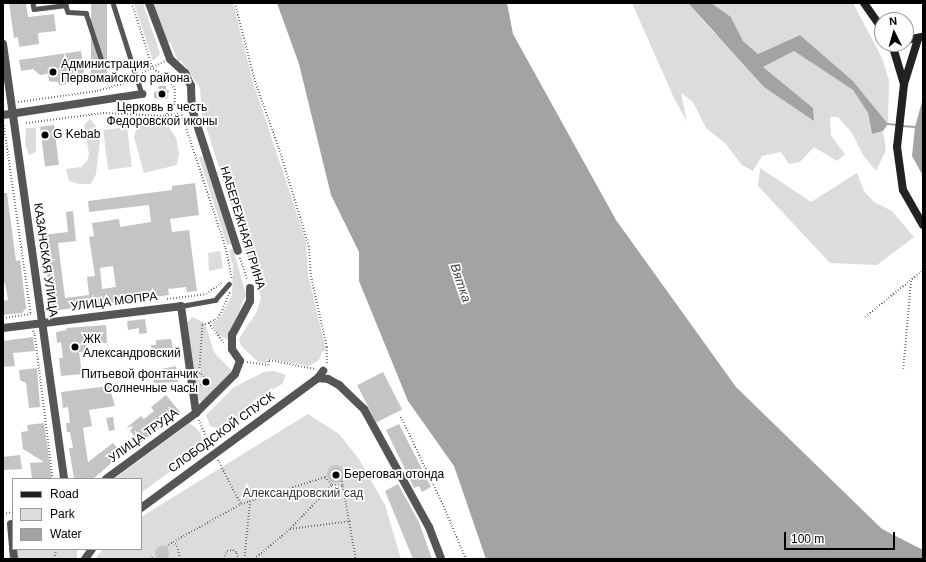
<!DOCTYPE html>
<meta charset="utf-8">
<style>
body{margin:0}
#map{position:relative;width:926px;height:562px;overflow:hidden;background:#fff;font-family:Arial,sans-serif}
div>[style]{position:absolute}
.green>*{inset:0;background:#dcdcdc;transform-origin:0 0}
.water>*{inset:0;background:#a3a3a3}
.stream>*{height:2px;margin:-1px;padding:0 1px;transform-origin:1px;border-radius:1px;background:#a3a3a3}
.building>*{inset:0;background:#c4c4c4;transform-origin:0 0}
.round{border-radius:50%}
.path>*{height:1.5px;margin-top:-0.75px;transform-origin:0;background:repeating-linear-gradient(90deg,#777 0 1px,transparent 0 3px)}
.lane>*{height:4.5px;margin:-2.25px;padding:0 2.25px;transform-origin:2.25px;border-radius:2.25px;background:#555}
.street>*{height:8px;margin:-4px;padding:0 4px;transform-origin:4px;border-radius:4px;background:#555}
.secondary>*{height:8px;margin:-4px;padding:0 4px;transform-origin:4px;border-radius:4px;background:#222}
.dots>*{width:11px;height:11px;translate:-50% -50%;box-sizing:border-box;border:2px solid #fff;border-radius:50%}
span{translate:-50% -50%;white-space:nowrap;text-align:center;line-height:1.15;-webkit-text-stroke:3.5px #fff;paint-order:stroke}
.poi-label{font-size:12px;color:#000}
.left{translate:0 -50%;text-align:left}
.right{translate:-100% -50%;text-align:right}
.street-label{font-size:12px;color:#000}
.park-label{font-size:12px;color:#333}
.water-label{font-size:13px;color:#444;font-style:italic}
.frame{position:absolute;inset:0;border:4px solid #000;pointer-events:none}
.legend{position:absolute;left:12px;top:478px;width:130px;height:72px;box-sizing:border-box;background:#fff;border:1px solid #999;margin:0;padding:5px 7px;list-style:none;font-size:12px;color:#000}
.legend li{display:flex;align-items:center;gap:8px;height:20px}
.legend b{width:20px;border:1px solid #999}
.north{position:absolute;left:874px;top:12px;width:40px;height:40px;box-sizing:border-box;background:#fff;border:1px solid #999;border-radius:50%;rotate:355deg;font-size:11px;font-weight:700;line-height:16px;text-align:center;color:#000}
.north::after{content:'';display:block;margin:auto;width:14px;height:18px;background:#000;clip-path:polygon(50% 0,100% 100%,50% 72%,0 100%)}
.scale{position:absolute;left:784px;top:532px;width:111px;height:18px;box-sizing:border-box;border:2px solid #000;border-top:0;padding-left:5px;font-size:12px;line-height:14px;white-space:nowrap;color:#000;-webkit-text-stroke:3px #fff;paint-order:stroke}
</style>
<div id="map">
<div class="green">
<div style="clip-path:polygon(134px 3px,143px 3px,160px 54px,153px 61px)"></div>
<div style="clip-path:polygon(152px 3px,233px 3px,253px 82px,306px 241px,308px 275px,326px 350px,322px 352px,319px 360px,309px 366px,268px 359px,267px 363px,258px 362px,241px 346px,239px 339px,256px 313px,261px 298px,202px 114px,200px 88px,181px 60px,178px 61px,170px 42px,166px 43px)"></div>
<div style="clip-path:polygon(632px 3px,688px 3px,714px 33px,812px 108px,763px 67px,794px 51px,853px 90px,868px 113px,872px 134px,883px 131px,886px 150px,876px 171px,863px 155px,852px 133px,838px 117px,830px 117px,831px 136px,845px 154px,837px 161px,814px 147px,800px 162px,789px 164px,781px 152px,762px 156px,753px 171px,742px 165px,725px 143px,706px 128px,693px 102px,681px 93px,687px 122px,673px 96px)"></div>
<div style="clip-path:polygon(711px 3px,853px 3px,882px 58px,889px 80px,888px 124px,853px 81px,800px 35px,758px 54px,743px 41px,731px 17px)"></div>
<div style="clip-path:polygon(90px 119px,96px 126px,100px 139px,96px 174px,91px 184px,79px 184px,69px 181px,66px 169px,81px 167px,87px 161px,89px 154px,84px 125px)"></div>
<div style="clip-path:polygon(138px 123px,169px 127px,176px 138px,179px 153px,177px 165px,144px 173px,134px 137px)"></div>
<div style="left:127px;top:127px;width:40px;height:24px;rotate:83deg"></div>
<div style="clip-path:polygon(26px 128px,36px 128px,36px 152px,29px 155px,25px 144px)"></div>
<div style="clip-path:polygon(204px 156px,231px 244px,227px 245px,199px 157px)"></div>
<div style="clip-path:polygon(760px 168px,811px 202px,857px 173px,864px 191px,874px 202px,892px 211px,914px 237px,877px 265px,830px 263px,758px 186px)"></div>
<div style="clip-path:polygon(233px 249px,246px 294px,228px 340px,217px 334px,212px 324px,222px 315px,232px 295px,233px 266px,229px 250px)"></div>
<div style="clip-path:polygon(220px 251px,223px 268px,209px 271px,208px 253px)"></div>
<div style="clip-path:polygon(192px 317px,205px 323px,214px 352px,232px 371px,229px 377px,204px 401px,200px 401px,197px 397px,187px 323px)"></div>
<div style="clip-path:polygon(274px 371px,286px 375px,282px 384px,254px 400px,225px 430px,210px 426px,206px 415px,234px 387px,264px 372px)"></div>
<div style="clip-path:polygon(308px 414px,339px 434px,359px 459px,385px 505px,401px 559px,95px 559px,103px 549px,141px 549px,141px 517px)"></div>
<div style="clip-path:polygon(190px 423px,200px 432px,202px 442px,200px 449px,141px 493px,141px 479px,114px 479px)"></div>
<div style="left:15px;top:549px;width:62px;height:10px"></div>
</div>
<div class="water">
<div style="clip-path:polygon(277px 3px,507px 3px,513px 34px,616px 220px,736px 387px,882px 529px,923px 550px,923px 559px,486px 559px,454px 466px,408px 401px,359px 281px,359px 252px,331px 195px,299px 64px)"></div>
<div style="clip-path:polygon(688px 3px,711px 3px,731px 17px,743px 41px,758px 54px,800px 35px,853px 81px,888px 124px,883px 131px,872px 134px,868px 113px,853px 90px,794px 51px,763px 67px,813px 108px,814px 121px,764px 87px)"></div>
<div style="clip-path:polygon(923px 98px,923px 176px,912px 156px,915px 127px)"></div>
</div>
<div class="stream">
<div style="left:888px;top:124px;width:10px;rotate:6deg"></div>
<div style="left:902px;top:126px;width:13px;rotate:4deg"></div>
</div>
<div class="building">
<div style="clip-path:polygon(9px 3px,26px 3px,28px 17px,54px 14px,56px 31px,38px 33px,39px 44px,19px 47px,18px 37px,14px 38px)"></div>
<div style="left:91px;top:3px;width:16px;height:76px"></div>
<div style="clip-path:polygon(81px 51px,84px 72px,76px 83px,59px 85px,58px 82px,49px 81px,48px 74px,40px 75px,33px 69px,21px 71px,19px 60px)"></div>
<div style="clip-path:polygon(158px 86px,166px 86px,166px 90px,169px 90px,167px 99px,154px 98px,154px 92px,159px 91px)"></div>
<div style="left:54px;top:125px;width:40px;height:14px;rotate:83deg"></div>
<div style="clip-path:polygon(evenodd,195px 183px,199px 215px,170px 219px,172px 232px,189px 230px,197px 291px,187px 292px,186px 287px,168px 289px,169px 295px,52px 311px,42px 235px,68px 232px,66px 212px,73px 211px,76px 241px,58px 243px,65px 298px,89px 295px,87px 277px,95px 276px,89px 237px,94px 236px,92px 223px,119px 219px,120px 227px,151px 222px,149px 205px,89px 212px,88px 201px,172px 190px,172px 186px,195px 183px,113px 266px,116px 287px,102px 289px,100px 268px,113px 266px)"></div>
<div style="clip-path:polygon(3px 193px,7px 193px,16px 261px,20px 260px,26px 308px,22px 313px,3px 315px,3px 301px,8px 300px,5px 283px,3px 283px)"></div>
<div style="clip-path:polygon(145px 319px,147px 333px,139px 334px,139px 328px,128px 330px,127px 321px)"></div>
<div style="clip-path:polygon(106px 325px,107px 343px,88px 345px,89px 351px,79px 352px,82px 374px,61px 376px,59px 358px,63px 358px,61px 342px,57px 343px,56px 332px,67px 330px,66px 328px)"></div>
<div style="clip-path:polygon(33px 337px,35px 351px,13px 353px,15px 366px,3px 367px,3px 341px)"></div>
<div style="clip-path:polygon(171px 339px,174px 354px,152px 356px,151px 345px,156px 345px,156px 340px)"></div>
<div style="clip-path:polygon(176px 366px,178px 382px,154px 383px,152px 371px)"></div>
<div style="clip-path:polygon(37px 368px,40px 407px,29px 408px,26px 383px,20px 380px,19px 370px)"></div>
<div style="left:383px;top:372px;width:42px;height:29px;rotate:63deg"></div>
<div style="clip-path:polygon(109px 386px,115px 406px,89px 410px,92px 426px,83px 428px,88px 462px,113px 443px,122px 454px,93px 479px,74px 479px,69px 448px,73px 448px,70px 432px,67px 432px,66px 423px,70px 423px,68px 407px,63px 408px,61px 392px)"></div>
<div style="clip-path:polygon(166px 395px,180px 412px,140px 443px,130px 431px,133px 426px,126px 428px,141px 416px,144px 419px,154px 411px,151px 407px)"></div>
<div style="clip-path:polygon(113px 417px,115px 430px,109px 431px,106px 418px)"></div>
<div style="clip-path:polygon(44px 423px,52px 479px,32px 479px,30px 463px,44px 462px,23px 449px,21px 432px,28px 431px,27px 425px)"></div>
<div style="clip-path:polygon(399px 424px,431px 487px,422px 492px,419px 486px,414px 488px,386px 430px)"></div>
<div style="clip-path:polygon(20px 455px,22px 469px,3px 470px,3px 457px)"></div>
<div class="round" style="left:327px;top:465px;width:18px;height:18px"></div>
<div style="clip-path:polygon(398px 484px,419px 522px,432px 559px,413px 559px,385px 491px)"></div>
<div class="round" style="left:155px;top:546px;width:14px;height:14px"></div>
</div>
<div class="path">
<div style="left:132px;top:3px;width:69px;rotate:72.3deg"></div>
<div style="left:153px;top:69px;width:15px;rotate:32deg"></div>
<div style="left:166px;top:77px;width:15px;rotate:53deg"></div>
<div style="left:175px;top:89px;width:15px;rotate:90deg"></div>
<div style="left:175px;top:104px;width:15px;rotate:127deg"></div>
<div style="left:235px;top:3px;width:81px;rotate:75.6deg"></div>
<div style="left:255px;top:81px;width:71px;rotate:70.3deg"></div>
<div style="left:279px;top:148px;width:102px;rotate:73deg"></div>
<div style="left:309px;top:246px;width:30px;rotate:86deg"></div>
<div style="left:311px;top:276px;width:73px;rotate:77.3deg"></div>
<div style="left:327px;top:347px;width:18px;rotate:90deg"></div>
<div style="left:142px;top:73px;width:25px;rotate:-27deg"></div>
<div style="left:18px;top:102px;width:80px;rotate:-7.9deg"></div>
<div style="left:97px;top:91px;width:36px;rotate:-16deg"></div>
<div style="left:185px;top:111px;width:4px;rotate:166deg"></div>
<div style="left:181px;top:112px;width:143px;rotate:71.7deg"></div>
<div style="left:226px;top:248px;width:31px;rotate:79deg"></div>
<div style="left:26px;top:123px;width:78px;rotate:-7.4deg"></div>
<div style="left:103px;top:113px;width:62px;rotate:2.8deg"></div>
<div style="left:165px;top:116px;width:15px;rotate:-11deg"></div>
<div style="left:4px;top:125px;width:191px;rotate:81.9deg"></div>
<div style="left:240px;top:258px;width:24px;rotate:71deg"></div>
<div style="left:167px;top:299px;width:39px;rotate:-7deg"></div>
<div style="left:206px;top:294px;width:19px;rotate:-36deg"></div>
<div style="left:865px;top:317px;width:75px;rotate:-39deg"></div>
<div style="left:3px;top:318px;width:28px;rotate:-8deg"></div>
<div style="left:209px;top:323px;width:25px;rotate:53deg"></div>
<div style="left:33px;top:331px;width:4px;rotate:63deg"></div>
<div style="left:35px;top:335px;width:145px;rotate:82.9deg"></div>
<div style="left:247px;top:362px;width:21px;rotate:8deg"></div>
<div style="left:268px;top:365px;width:5px;rotate:-79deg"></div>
<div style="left:269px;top:360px;width:47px;rotate:11.1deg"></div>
<div style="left:903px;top:369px;width:89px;rotate:-84.9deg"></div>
<div style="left:199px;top:372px;width:15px;rotate:42deg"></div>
<div style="left:210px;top:382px;width:11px;rotate:158deg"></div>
<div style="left:199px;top:374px;width:49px;rotate:-86.5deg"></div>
<div style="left:202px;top:325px;width:14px;rotate:-21deg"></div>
<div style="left:215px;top:320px;width:9px;rotate:-49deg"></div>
<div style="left:221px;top:313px;width:23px;rotate:-67deg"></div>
<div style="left:401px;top:417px;width:102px;rotate:64.4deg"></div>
<div style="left:445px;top:509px;width:54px;rotate:67.2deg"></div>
<div style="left:199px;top:420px;width:30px;rotate:67deg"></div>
<div style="left:218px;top:460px;width:50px;rotate:62.4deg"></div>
<div style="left:342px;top:481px;width:5px;rotate:79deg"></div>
<div style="left:3px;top:514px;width:10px;rotate:-11deg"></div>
<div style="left:290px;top:529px;width:61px;rotate:-7.6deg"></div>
<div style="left:166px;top:547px;width:9px;rotate:-36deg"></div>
<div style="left:54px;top:559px;width:10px;rotate:-79deg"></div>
<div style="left:149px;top:559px;width:6px;rotate:-31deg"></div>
<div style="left:180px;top:559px;width:12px;rotate:-104deg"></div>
<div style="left:177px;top:547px;width:6px;rotate:-129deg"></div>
<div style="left:173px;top:542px;width:78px;rotate:-29.2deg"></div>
<div style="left:241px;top:504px;width:88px;rotate:-17.8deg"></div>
<div style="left:325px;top:477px;width:11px;rotate:49deg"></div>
<div style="left:332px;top:485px;width:11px;rotate:5deg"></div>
<div style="left:343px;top:486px;width:74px;rotate:79.9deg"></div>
<div style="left:223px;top:559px;width:9px;rotate:-63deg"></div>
<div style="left:227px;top:551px;width:6px;rotate:-9deg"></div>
<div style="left:233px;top:550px;width:5px;rotate:37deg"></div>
<div style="left:237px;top:553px;width:6px;rotate:72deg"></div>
<div style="left:244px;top:559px;width:58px;rotate:-84.1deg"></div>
<div style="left:254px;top:559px;width:45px;rotate:-39.6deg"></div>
<div style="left:289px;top:530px;width:62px;rotate:-46.3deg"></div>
</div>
<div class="lane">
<div style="left:33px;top:3px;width:6px;rotate:81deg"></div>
<div style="left:34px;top:9px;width:32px;rotate:-7deg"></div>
<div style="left:65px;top:3px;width:9px;rotate:72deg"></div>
<div style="left:68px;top:12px;width:18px;rotate:3deg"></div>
<div style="left:86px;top:13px;width:57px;rotate:71.6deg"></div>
<div style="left:113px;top:3px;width:96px;rotate:72.3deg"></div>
<div style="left:181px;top:306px;width:35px;rotate:-10deg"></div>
<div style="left:215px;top:300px;width:21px;rotate:-49deg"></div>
</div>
<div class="street">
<div style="left:149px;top:3px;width:60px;rotate:69.4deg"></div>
<div style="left:170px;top:59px;width:21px;rotate:43deg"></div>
<div style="left:185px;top:73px;width:14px;rotate:65deg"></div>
<div style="left:191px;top:86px;width:23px;rotate:88deg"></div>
<div style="left:192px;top:109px;width:149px;rotate:72.1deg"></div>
<div style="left:3px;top:44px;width:439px;rotate:82deg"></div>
<div style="left:3px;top:115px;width:141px;rotate:-8.6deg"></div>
<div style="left:3px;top:328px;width:179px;rotate:-7deg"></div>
<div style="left:181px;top:306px;width:108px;rotate:82deg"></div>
<div style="left:318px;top:378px;width:10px;rotate:6deg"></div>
<div style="left:328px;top:379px;width:13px;rotate:29deg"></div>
<div style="left:339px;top:385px;width:35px;rotate:44deg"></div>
<div style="left:364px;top:409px;width:135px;rotate:61.2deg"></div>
<div style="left:429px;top:527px;width:34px;rotate:69deg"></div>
<div style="left:106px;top:479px;width:112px;rotate:-36.3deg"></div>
<div style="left:196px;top:413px;width:55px;rotate:-45deg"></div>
<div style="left:235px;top:374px;width:14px;rotate:-69deg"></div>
<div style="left:240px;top:361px;width:14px;rotate:-124deg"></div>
<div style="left:232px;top:349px;width:14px;rotate:-90deg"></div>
<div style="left:232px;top:335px;width:38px;rotate:-62deg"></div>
<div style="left:250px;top:301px;width:13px;rotate:-90deg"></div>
<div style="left:141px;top:508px;width:220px;rotate:-36.3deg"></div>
<div style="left:318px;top:378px;width:9px;rotate:-54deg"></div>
<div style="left:11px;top:524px;width:23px;rotate:85deg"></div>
<div style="left:13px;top:549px;width:10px;rotate:84deg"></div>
<div style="left:85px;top:559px;width:12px;rotate:-55deg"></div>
</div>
<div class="secondary">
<div style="left:864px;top:3px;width:32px;rotate:55deg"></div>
<div style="left:918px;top:39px;width:47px;rotate:107.3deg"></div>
<div style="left:904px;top:84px;width:63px;rotate:96.3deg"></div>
<div style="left:897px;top:147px;width:43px;rotate:82.1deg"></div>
<div style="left:903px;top:190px;width:40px;rotate:60.3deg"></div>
<div style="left:906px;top:40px;width:16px;rotate:-11deg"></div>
<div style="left:892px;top:44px;width:42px;rotate:73.3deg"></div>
</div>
<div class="dots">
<div style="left:53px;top:72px;background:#000"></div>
<div style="left:162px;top:94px;background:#000"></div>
<div style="left:45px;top:135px;background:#000"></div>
<div style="left:75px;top:347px;background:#000"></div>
<div style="left:206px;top:382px;background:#000"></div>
<div style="left:336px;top:475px;background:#000"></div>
</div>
<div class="poi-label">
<span class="left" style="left:61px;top:72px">Администрация<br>Первомайского района</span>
<span style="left:162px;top:115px">Церковь в честь<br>Федоровской иконы</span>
<span class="left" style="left:53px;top:135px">G Kebab</span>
<span class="left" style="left:83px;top:347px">ЖК<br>Александровский</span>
<span class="right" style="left:198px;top:382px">Питьевой фонтанчик<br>Солнечные часы</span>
<span class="left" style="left:344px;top:475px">Береговая отонда</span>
</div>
<div class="street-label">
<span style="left:242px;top:228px;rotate:73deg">НАБЕРЕЖНАЯ ГРИНА</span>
<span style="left:45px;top:260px;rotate:82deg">КАЗАНСКАЯ УЛИЦА</span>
<span style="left:114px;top:302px;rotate:-7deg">УЛИЦА МОПРА</span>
<span style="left:222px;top:433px;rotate:-36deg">СЛОБОДСКОЙ СПУСК</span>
<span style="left:144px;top:436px;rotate:-36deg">УЛИЦА ТРУДА</span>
</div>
<div class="park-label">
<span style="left:303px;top:494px">Александровский сад</span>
</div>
<div class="water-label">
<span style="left:460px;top:283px;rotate:71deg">Вятка</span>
</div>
<div class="frame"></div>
<ul class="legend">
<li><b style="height:5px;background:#222"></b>Road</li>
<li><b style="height:11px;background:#dcdcdc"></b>Park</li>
<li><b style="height:11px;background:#a3a3a3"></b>Water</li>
</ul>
<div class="north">N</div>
<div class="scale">100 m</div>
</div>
